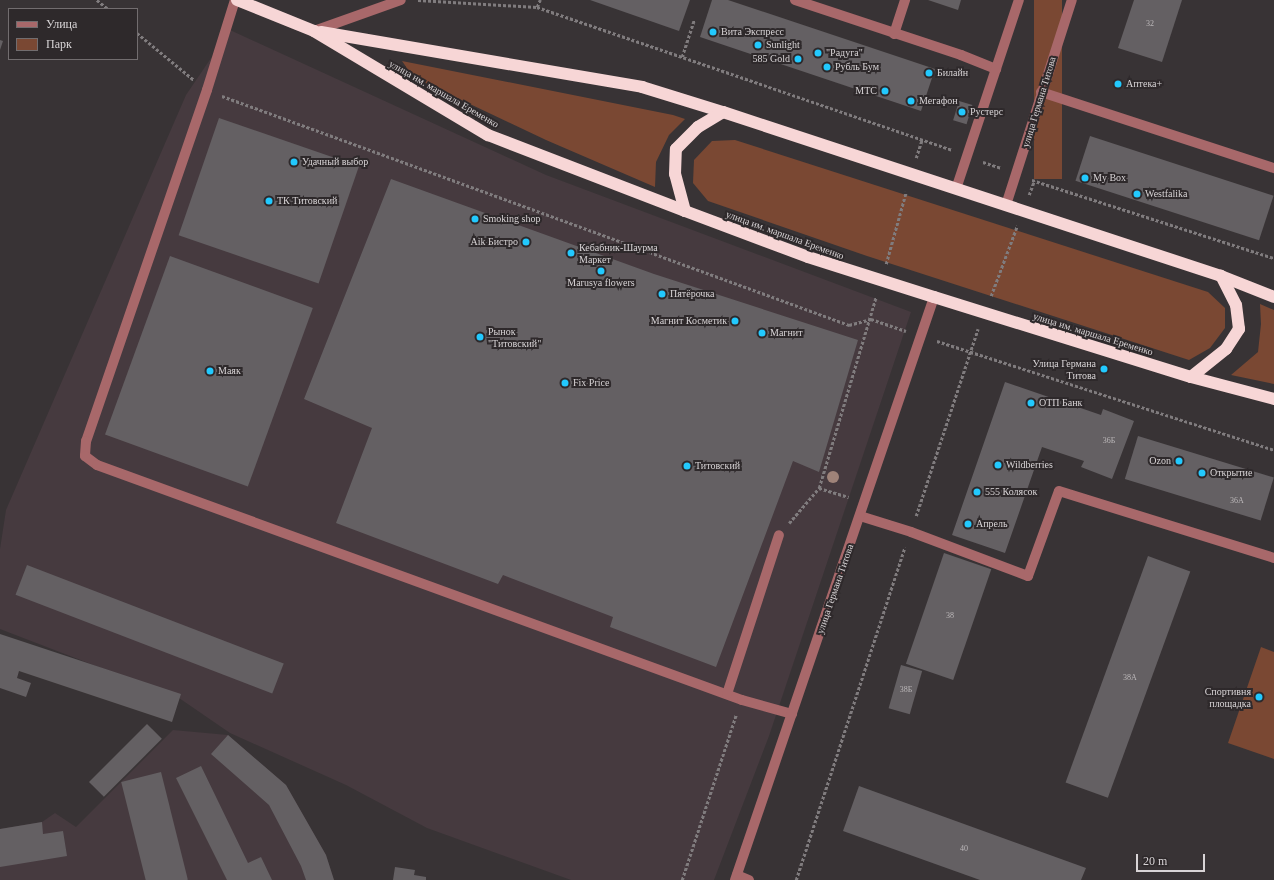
<!DOCTYPE html>
<meta charset="utf-8">
<style>
body{margin:0}
#map{position:relative;width:1274px;height:880px;overflow:hidden;background:#383335;font-family:Georgia,serif}
div>[style]{position:absolute}
.built>*{inset:0;background:#463a3f}
.green>*{inset:0;background:#7a4833;transform-origin:0 0}
.building>*{inset:0;background:#646063;transform-origin:0 0}
.path>*{height:2.5px;margin-top:-1.25px;transform-origin:0;background:repeating-linear-gradient(90deg,#807c7e 0 3px,transparent 0 5px)}
.minor>*{height:10px;margin:-5px;padding:0 5px;transform-origin:5px;border-radius:5px;background:#a8686a}
.highway>*{height:12px;margin:-6px;padding:0 6px;transform-origin:6px;border-radius:6px;background:#f7d6d6}
.trees>*{width:12px;height:12px;margin:-6px;border-radius:50%;background:#9f8379}
.dots>*{width:11px;height:11px;translate:-50% -50%;box-sizing:border-box;border:2px solid #2e292b;border-radius:50%}
span{translate:-50% -50%;white-space:nowrap;text-align:center;line-height:1.15;-webkit-text-stroke:4px #2e292b;paint-order:stroke}
.number-label{font-size:8px;color:#bbb7b9}
.number-label span{-webkit-text-stroke-width:0}
.poi-label{font-size:10px;color:#d8d4d6}
.left{translate:0 -50%;text-align:left}
.right{translate:-100% -50%;text-align:right}
.street-label{font-size:10px;color:#d8d4d6}
.legend{position:absolute;left:8px;top:8px;width:130px;height:52px;box-sizing:border-box;background:#2e292b;border:1px solid #726d6f;margin:0;padding:5px 7px;list-style:none;font-size:12px;color:#d8d4d6}
.legend li{display:flex;align-items:center;gap:8px;height:20px}
.legend b{width:20px;border:1px solid #726d6f}
.scale{position:absolute;left:1136px;top:854px;width:69px;height:18px;box-sizing:border-box;border:2px solid #d8d4d6;border-top:0;padding-left:5px;font-size:12px;line-height:14px;white-space:nowrap;color:#d8d4d6;-webkit-text-stroke:3px #2e292b;paint-order:stroke}
</style>
<div id="map">
<div class="built">
<div style="clip-path:polygon(230px 30px,546px 175px,911px 312px,769px 736px,714px 880px,571px 880px,427px 828px,346px 785px,230px 733px,179px 698px,0 629px,0 549px,6px 510px,186px 95px)"></div>
<div style="clip-path:polygon(173px 730px,228px 735px,286px 785px,326px 855px,334px 880px,0 880px,0 829px,42px 822px,55px 813px,76px 827px)"></div>
</div>
<div class="green">
<div style="left:1034px;top:0;width:28px;height:179px"></div>
<div style="clip-path:polygon(402px 61px,673px 115px,685px 119px,669px 135px,656px 162px,655px 187px,546px 140px,413px 77px)"></div>
<div style="clip-path:polygon(735px 140px,1208px 292px,1225px 308px,1225px 328px,1210px 348px,1189px 360px,867px 256px,708px 201px,693px 183px,694px 160px,712px 141px)"></div>
<div style="clip-path:polygon(1260px 304px,1274px 310px,1274px 384px,1231px 375px,1258px 352px,1261px 324px)"></div>
<div style="clip-path:polygon(1261px 647px,1274px 652px,1274px 759px,1228px 743px)"></div>
</div>
<div class="building">
<div style="clip-path:polygon(590px 0,690px 0,679px 31px)"></div>
<div style="clip-path:polygon(712px 0,728px 0,935px 69px,921px 111px,700px 37px)"></div>
<div style="clip-path:polygon(928px 0,961px 0,958px 10px)"></div>
<div style="clip-path:polygon(1134px 0,1182px 0,1162px 62px,1118px 48px)"></div>
<div style="clip-path:polygon(0 40px,3px 41px,0 50px)"></div>
<div style="left:959px;top:101px;width:14px;height:20px;rotate:17deg"></div>
<div style="left:219px;top:118px;width:148px;height:124px;rotate:19deg"></div>
<div style="left:1090px;top:136px;width:193px;height:47px;rotate:18deg"></div>
<div style="clip-path:polygon(391px 179px,654px 274px,858px 340px,819px 472px,793px 461px,716px 667px,610px 627px,613px 617px,503px 575px,498px 584px,336px 523px,372px 428px,304px 399px)"></div>
<div style="left:170px;top:256px;width:152px;height:190px;rotate:20deg"></div>
<div style="clip-path:polygon(1005px 382px,1101px 415px,1103px 409px,1134px 421px,1112px 479px,1081px 467px,1084px 461px,1042px 447px,1005px 553px,952px 535px)"></div>
<div style="left:1138px;top:436px;width:142px;height:45px;rotate:17deg"></div>
<div style="left:944px;top:553px;width:50px;height:117px;rotate:19deg"></div>
<div style="left:1148px;top:556px;width:45px;height:241px;rotate:20deg"></div>
<div style="left:27px;top:565px;width:275px;height:32px;rotate:21deg"></div>
<div style="clip-path:polygon(0 634px,181px 694px,172px 722px,19px 671px,17px 678px,31px 683px,26px 697px,0 688px)"></div>
<div style="left:901px;top:665px;width:22px;height:45px;rotate:16deg"></div>
<div style="left:147px;top:724px;width:21px;height:82px;rotate:45deg"></div>
<div style="clip-path:polygon(228px 735px,286px 785px,326px 855px,334px 880px,306px 880px,301px 866px,269px 805px,211px 754px)"></div>
<div style="clip-path:polygon(201px 766px,248px 863px,261px 857px,272px 880px,227px 880px,176px 778px)"></div>
<div style="left:161px;top:772px;width:111px;height:41px;rotate:76deg"></div>
<div style="clip-path:polygon(859px 786px,1086px 868px,1081px 880px,980px 880px,843px 831px)"></div>
<div style="clip-path:polygon(42px 822px,43px 834px,63px 831px,67px 856px,0 867px,0 829px)"></div>
<div style="clip-path:polygon(395px 867px,415px 870px,414px 875px,426px 877px,426px 880px,393px 880px)"></div>
</div>
<div class="path">
<div style="left:97px;top:0;width:14px;rotate:39deg"></div>
<div style="left:418px;top:0;width:119px;rotate:3.4deg"></div>
<div style="left:537px;top:7px;width:439px;rotate:19deg"></div>
<div style="left:537px;top:7px;width:8px;rotate:-67deg"></div>
<div style="left:137px;top:33px;width:74px;rotate:39.5deg"></div>
<div style="left:682px;top:57px;width:39px;rotate:-72deg"></div>
<div style="left:222px;top:96px;width:668px;rotate:20.06deg"></div>
<div style="left:849px;top:325px;width:23px;rotate:-15deg"></div>
<div style="left:871px;top:319px;width:37px;rotate:19deg"></div>
<div style="left:916px;top:158px;width:19px;rotate:-72deg"></div>
<div style="left:983px;top:162px;width:19px;rotate:18deg"></div>
<div style="left:1032px;top:180px;width:254px;rotate:17.9deg"></div>
<div style="left:1029px;top:195px;width:15px;rotate:-70deg"></div>
<div style="left:886px;top:264px;width:75px;rotate:-74.5deg"></div>
<div style="left:991px;top:296px;width:75px;rotate:-69.6deg"></div>
<div style="left:937px;top:341px;width:354px;rotate:17.9deg"></div>
<div style="left:819px;top:488px;width:31px;rotate:17deg"></div>
<div style="left:916px;top:516px;width:197px;rotate:-71.7deg"></div>
<div style="left:789px;top:523px;width:46px;rotate:-49.4deg"></div>
<div style="left:819px;top:488px;width:199px;rotate:-73.4deg"></div>
<div style="left:682px;top:880px;width:174px;rotate:-71.9deg"></div>
<div style="left:796px;top:880px;width:350px;rotate:-71.9deg"></div>
</div>
<div class="minor">
<div style="left:235px;top:0;width:94px;rotate:107.3deg"></div>
<div style="left:207px;top:90px;width:371px;rotate:109deg"></div>
<div style="left:86px;top:441px;width:15px;rotate:94deg"></div>
<div style="left:85px;top:456px;width:15px;rotate:37deg"></div>
<div style="left:97px;top:465px;width:686px;rotate:20.02deg"></div>
<div style="left:742px;top:700px;width:52px;rotate:15.6deg"></div>
<div style="left:795px;top:0;width:175px;rotate:18.3deg"></div>
<div style="left:961px;top:55px;width:38px;rotate:22deg"></div>
<div style="left:314px;top:31px;width:92px;rotate:-19.6deg"></div>
<div style="left:894px;top:34px;width:36px;rotate:-72deg"></div>
<div style="left:1041px;top:92px;width:245px;rotate:18.1deg"></div>
<div style="left:956px;top:189px;width:199px;rotate:-71.6deg"></div>
<div style="left:1006px;top:205px;width:215px;rotate:-72.2deg"></div>
<div style="left:860px;top:516px;width:53px;rotate:17.4deg"></div>
<div style="left:911px;top:532px;width:125px;rotate:20.6deg"></div>
<div style="left:1028px;top:576px;width:90px;rotate:-70deg"></div>
<div style="left:1059px;top:491px;width:225px;rotate:17.3deg"></div>
<div style="left:727px;top:694px;width:167px;rotate:-71.9deg"></div>
<div style="left:737px;top:875px;width:13px;rotate:23deg"></div>
<div style="left:735px;top:880px;width:616px;rotate:-71.15deg"></div>
</div>
<div class="highway">
<div style="left:237px;top:0;width:83px;rotate:21.9deg"></div>
<div style="left:314px;top:31px;width:203px;rotate:30.9deg"></div>
<div style="left:488px;top:135px;width:211px;rotate:21.1deg"></div>
<div style="left:685px;top:211px;width:131px;rotate:20.5deg"></div>
<div style="left:808px;top:257px;width:132px;rotate:17.6deg"></div>
<div style="left:934px;top:297px;width:269px;rotate:17.3deg"></div>
<div style="left:1191px;top:377px;width:86px;rotate:14.8deg"></div>
<div style="left:321px;top:32px;width:326px;rotate:9.7deg"></div>
<div style="left:642px;top:87px;width:85px;rotate:17.2deg"></div>
<div style="left:723px;top:112px;width:524px;rotate:18.23deg"></div>
<div style="left:1221px;top:276px;width:57px;rotate:21.6deg"></div>
<div style="left:685px;top:211px;width:38px;rotate:-105deg"></div>
<div style="left:675px;top:174px;width:25px;rotate:-88deg"></div>
<div style="left:676px;top:149px;width:31px;rotate:-45deg"></div>
<div style="left:698px;top:127px;width:29px;rotate:-31deg"></div>
<div style="left:1191px;top:377px;width:45px;rotate:-38.7deg"></div>
<div style="left:1226px;top:349px;width:24px;rotate:-57deg"></div>
<div style="left:1239px;top:329px;width:24px;rotate:-97deg"></div>
<div style="left:1236px;top:305px;width:33px;rotate:-117deg"></div>
</div>
<div class="trees">
<div style="left:833px;top:477px"></div>
</div>
<div class="dots">
<div style="left:713px;top:32px;background:#22c9fe"></div>
<div style="left:758px;top:45px;background:#22c9fe"></div>
<div style="left:818px;top:53px;background:#22c9fe"></div>
<div style="left:798px;top:59px;background:#22c9fe"></div>
<div style="left:827px;top:67px;background:#22c9fe"></div>
<div style="left:929px;top:73px;background:#22c9fe"></div>
<div style="left:1118px;top:84px;background:#22c9fe"></div>
<div style="left:885px;top:91px;background:#22c9fe"></div>
<div style="left:911px;top:101px;background:#22c9fe"></div>
<div style="left:962px;top:112px;background:#22c9fe"></div>
<div style="left:294px;top:162px;background:#22c9fe"></div>
<div style="left:1085px;top:178px;background:#22c9fe"></div>
<div style="left:1137px;top:194px;background:#22c9fe"></div>
<div style="left:269px;top:201px;background:#22c9fe"></div>
<div style="left:475px;top:219px;background:#22c9fe"></div>
<div style="left:526px;top:242px;background:#22c9fe"></div>
<div style="left:571px;top:253px;background:#22c9fe"></div>
<div style="left:601px;top:271px;background:#22c9fe"></div>
<div style="left:662px;top:294px;background:#22c9fe"></div>
<div style="left:735px;top:321px;background:#22c9fe"></div>
<div style="left:762px;top:333px;background:#22c9fe"></div>
<div style="left:480px;top:337px;background:#22c9fe"></div>
<div style="left:1104px;top:369px;background:#22c9fe"></div>
<div style="left:210px;top:371px;background:#22c9fe"></div>
<div style="left:565px;top:383px;background:#22c9fe"></div>
<div style="left:1031px;top:403px;background:#22c9fe"></div>
<div style="left:1179px;top:461px;background:#22c9fe"></div>
<div style="left:998px;top:465px;background:#22c9fe"></div>
<div style="left:687px;top:466px;background:#22c9fe"></div>
<div style="left:1202px;top:473px;background:#22c9fe"></div>
<div style="left:977px;top:492px;background:#22c9fe"></div>
<div style="left:968px;top:524px;background:#22c9fe"></div>
<div style="left:1259px;top:697px;background:#22c9fe"></div>
</div>
<div class="number-label">
<span style="left:1150px;top:24px">32</span>
<span style="left:1109px;top:441px">36Б</span>
<span style="left:1237px;top:501px">36А</span>
<span style="left:950px;top:616px">38</span>
<span style="left:1130px;top:678px">38А</span>
<span style="left:906px;top:690px">38Б</span>
<span style="left:964px;top:849px">40</span>
</div>
<div class="poi-label">
<span class="left" style="left:721px;top:32px">Вита Экспресс</span>
<span class="left" style="left:766px;top:45px">Sunlight</span>
<span class="left" style="left:826px;top:53px">"Радуга"</span>
<span class="right" style="left:790px;top:59px">585 Gold</span>
<span class="left" style="left:835px;top:67px">Рубль Бум</span>
<span class="left" style="left:937px;top:73px">Билайн</span>
<span class="left" style="left:1126px;top:84px">Аптека+</span>
<span class="right" style="left:877px;top:91px">МТС</span>
<span class="left" style="left:919px;top:101px">Мегафон</span>
<span class="left" style="left:970px;top:112px">Рустерс</span>
<span class="left" style="left:302px;top:162px">Удачный выбор</span>
<span class="left" style="left:1093px;top:178px">My Box</span>
<span class="left" style="left:1145px;top:194px">Westfalika</span>
<span class="left" style="left:277px;top:201px">ТК Титовский</span>
<span class="left" style="left:483px;top:219px">Smoking shop</span>
<span class="right" style="left:518px;top:242px">Aik Бистро</span>
<span class="left" style="left:579px;top:253px">Кебабник-Шаурма<br>Маркет</span>
<span style="left:601px;top:283px">Marusya flowers</span>
<span class="left" style="left:670px;top:294px">Пятёрочка</span>
<span class="right" style="left:727px;top:321px">Магнит Косметик</span>
<span class="left" style="left:488px;top:337px">Рынок<br>"Титовский"</span>
<span class="left" style="left:770px;top:333px">Магнит</span>
<span class="right" style="left:1096px;top:369px">Улица Германа<br>Титова</span>
<span class="left" style="left:218px;top:371px">Маяк</span>
<span class="left" style="left:573px;top:383px">Fix Price</span>
<span class="left" style="left:1039px;top:403px">ОТП Банк</span>
<span class="right" style="left:1171px;top:461px">Ozon</span>
<span class="left" style="left:1006px;top:465px">Wildberries</span>
<span class="left" style="left:695px;top:466px">Титовский</span>
<span class="left" style="left:1210px;top:473px">Открытие</span>
<span class="left" style="left:985px;top:492px">555 Колясок</span>
<span class="left" style="left:976px;top:524px">Апрель</span>
<span class="right" style="left:1251px;top:697px">Спортивня<br>площадка</span>
</div>
<div class="street-label">
<span style="left:444px;top:94px;rotate:30deg">улица им. маршала Еременко</span>
<span style="left:1039px;top:102px;rotate:-73deg">улица Германа Титова</span>
<span style="left:785px;top:235px;rotate:20deg">улица им. маршала Еременко</span>
<span style="left:1093px;top:334px;rotate:17deg">улица им. маршала Еременко</span>
<span style="left:835px;top:589px;rotate:-71deg">улица Германа Титова</span>
</div>
<ul class="legend">
<li><b style="height:5px;background:#a8686a"></b>Улица</li>
<li><b style="height:11px;background:#7a4833"></b>Парк</li>
</ul>
<div class="scale">20 m</div>
</div>
